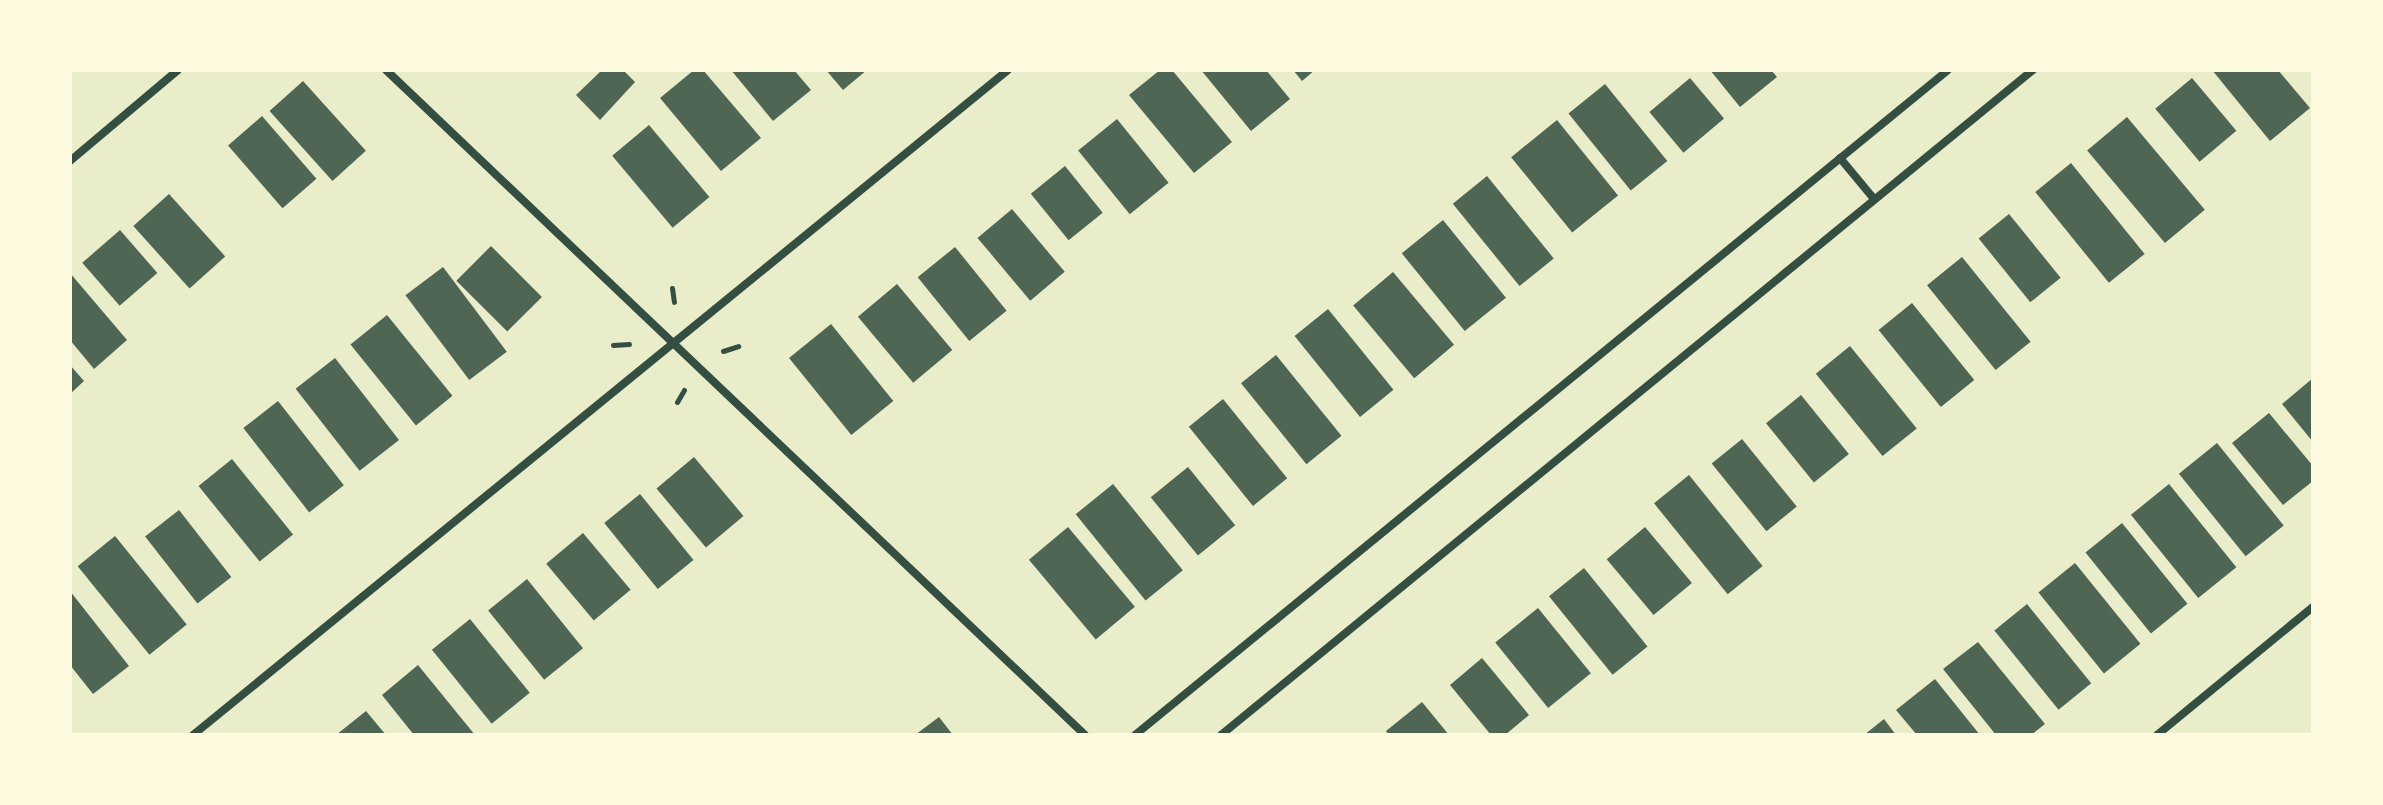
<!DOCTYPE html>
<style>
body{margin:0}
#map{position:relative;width:2383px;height:805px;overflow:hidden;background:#e9edc9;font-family:"Noto Sans",sans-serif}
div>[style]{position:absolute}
.building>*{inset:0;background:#4f6655;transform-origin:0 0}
.path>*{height:5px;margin:-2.5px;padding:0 2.5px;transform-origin:2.5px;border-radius:2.5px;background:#344e41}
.minor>*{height:8px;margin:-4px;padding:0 4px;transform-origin:4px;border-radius:4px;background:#344e41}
span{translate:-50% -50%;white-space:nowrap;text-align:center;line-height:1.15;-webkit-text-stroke:8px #fefae0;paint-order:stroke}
.frame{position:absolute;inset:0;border:72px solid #fefae0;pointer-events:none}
</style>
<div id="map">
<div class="building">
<div style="clip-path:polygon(602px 70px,623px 70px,635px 82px,600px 120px,576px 95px)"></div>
<div style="clip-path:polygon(694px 70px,703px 70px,761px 138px,721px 171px,660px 98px)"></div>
<div style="clip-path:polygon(731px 70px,794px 70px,811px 90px,773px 121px)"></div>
<div style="clip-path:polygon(826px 70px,867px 70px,843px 90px)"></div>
<div style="clip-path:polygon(1160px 70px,1172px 70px,1232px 142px,1194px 173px,1129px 95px)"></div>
<div style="clip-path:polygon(1201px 70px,1266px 70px,1290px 99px,1251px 131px)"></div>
<div style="clip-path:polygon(1293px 70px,1315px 70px,1302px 81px)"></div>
<div style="clip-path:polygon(1710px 70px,1771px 70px,1777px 77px,1740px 107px)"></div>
<div style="clip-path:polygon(2212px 70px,2278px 70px,2310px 108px,2270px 141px)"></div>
<div style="left:1690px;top:78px;width:53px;height:53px;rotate:50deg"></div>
<div style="left:2192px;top:78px;width:69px;height:48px;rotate:50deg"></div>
<div style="left:303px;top:81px;width:94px;height:45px;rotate:48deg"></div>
<div style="left:1605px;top:84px;width:99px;height:47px;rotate:51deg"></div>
<div style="left:262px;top:116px;width:83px;height:45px;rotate:49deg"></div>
<div style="left:2127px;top:117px;width:121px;height:52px;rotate:50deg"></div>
<div style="left:1117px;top:119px;width:82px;height:50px;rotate:51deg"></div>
<div style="left:1557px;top:120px;width:97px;height:59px;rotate:51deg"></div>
<div style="left:649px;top:125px;width:94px;height:48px;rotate:50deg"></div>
<div style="left:2071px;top:163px;width:117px;height:46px;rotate:51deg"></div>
<div style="left:1065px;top:166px;width:60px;height:44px;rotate:51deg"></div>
<div style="left:1487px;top:176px;width:106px;height:44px;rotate:51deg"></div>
<div style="left:169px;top:194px;width:84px;height:48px;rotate:48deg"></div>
<div style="left:1012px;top:209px;width:82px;height:45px;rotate:50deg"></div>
<div style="left:2009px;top:214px;width:82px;height:39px;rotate:51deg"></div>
<div style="left:1443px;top:220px;width:100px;height:53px;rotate:51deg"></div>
<div style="left:120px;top:230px;width:57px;height:50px;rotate:49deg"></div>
<div style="left:491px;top:246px;width:72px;height:49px;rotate:45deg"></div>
<div style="left:955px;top:247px;width:82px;height:48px;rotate:51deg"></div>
<div style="left:1962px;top:257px;width:109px;height:45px;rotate:51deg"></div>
<div style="left:443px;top:267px;width:106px;height:47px;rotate:53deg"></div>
<div style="left:1393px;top:272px;width:95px;height:52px;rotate:50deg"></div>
<div style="clip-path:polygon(70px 273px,127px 340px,94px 369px,70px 340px)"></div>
<div style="left:897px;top:284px;width:86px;height:51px;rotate:50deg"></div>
<div style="left:1912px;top:303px;width:99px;height:43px;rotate:51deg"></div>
<div style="left:1328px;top:309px;width:104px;height:43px;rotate:51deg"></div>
<div style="left:387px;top:315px;width:104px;height:47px;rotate:51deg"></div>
<div style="left:831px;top:324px;width:99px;height:54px;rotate:51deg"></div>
<div style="left:1850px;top:346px;width:106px;height:44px;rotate:51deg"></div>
<div style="left:1276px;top:355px;width:104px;height:45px;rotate:51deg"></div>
<div style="left:335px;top:358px;width:104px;height:50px;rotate:52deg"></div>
<div style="clip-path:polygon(70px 365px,84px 381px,70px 394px)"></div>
<div style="clip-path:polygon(2313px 378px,2313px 442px,2282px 404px)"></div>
<div style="left:1801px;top:395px;width:76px;height:45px;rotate:51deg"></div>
<div style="left:1223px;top:399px;width:102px;height:44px;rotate:51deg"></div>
<div style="left:278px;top:401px;width:107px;height:44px;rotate:52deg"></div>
<div style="clip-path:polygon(2269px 413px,2313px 466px,2313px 481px,2283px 505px,2232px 443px)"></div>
<div style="left:1742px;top:439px;width:87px;height:39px;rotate:51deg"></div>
<div style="left:2217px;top:443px;width:106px;height:49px;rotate:51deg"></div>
<div style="left:694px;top:457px;width:77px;height:49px;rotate:50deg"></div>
<div style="left:232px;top:459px;width:97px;height:43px;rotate:51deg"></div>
<div style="left:1188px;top:467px;width:75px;height:48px;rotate:51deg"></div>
<div style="left:1689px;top:475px;width:117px;height:45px;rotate:51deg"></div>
<div style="left:1113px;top:484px;width:111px;height:48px;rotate:51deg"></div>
<div style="left:2169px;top:484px;width:107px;height:49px;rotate:51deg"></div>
<div style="left:640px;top:494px;width:85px;height:46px;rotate:51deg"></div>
<div style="left:179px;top:510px;width:85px;height:43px;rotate:52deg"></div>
<div style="left:2122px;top:523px;width:104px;height:47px;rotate:51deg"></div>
<div style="left:1068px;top:527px;width:104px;height:51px;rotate:50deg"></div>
<div style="left:1645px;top:527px;width:73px;height:50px;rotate:50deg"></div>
<div style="left:583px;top:533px;width:74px;height:48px;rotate:50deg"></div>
<div style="left:115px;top:536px;width:114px;height:48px;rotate:51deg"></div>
<div style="left:2075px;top:563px;width:104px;height:47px;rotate:51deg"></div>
<div style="left:1584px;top:568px;width:101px;height:45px;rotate:51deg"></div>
<div style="left:527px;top:579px;width:89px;height:50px;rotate:51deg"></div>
<div style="clip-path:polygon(70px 591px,129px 666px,93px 694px,70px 665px)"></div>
<div style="left:2027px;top:604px;width:102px;height:42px;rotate:51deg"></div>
<div style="left:1538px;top:608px;width:84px;height:55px;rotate:51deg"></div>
<div style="left:470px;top:619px;width:95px;height:49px;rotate:51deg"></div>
<div style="clip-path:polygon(1978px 642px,2045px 724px,2031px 735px,1996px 735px,1943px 669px)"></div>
<div style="clip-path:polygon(1482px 658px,1529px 715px,1505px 735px,1491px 735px,1450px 685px)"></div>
<div style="clip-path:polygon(418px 665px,475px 735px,414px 735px,382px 695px)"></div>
<div style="clip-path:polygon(1935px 679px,1980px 735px,1917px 735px,1896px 710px)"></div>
<div style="clip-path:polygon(1422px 702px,1449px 735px,1389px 735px,1386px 731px)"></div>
<div style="clip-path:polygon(366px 711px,386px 735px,336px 735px)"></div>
<div style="clip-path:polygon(939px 717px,953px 735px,915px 735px)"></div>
<div style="clip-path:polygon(1884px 719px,1896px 735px,1864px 735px)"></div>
</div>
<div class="path">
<div style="left:672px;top:288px;width:14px;rotate:82deg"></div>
<div style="left:613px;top:345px;width:16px;rotate:-4deg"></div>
<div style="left:723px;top:351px;width:16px;rotate:-18deg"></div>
<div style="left:677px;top:402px;width:14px;rotate:-60deg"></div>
</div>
<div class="minor">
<div style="left:386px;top:70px;width:965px;rotate:43.57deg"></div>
<div style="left:1840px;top:158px;width:53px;rotate:50.3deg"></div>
<div style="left:70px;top:161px;width:141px;rotate:-40.1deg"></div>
<div style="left:193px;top:735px;width:1052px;rotate:-39.21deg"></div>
<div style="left:1135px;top:735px;width:1050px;rotate:-39.28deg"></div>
<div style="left:1221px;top:735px;width:1050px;rotate:-39.32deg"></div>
<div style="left:2157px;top:735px;width:202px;rotate:-39.4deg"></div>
</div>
<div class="frame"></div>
</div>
